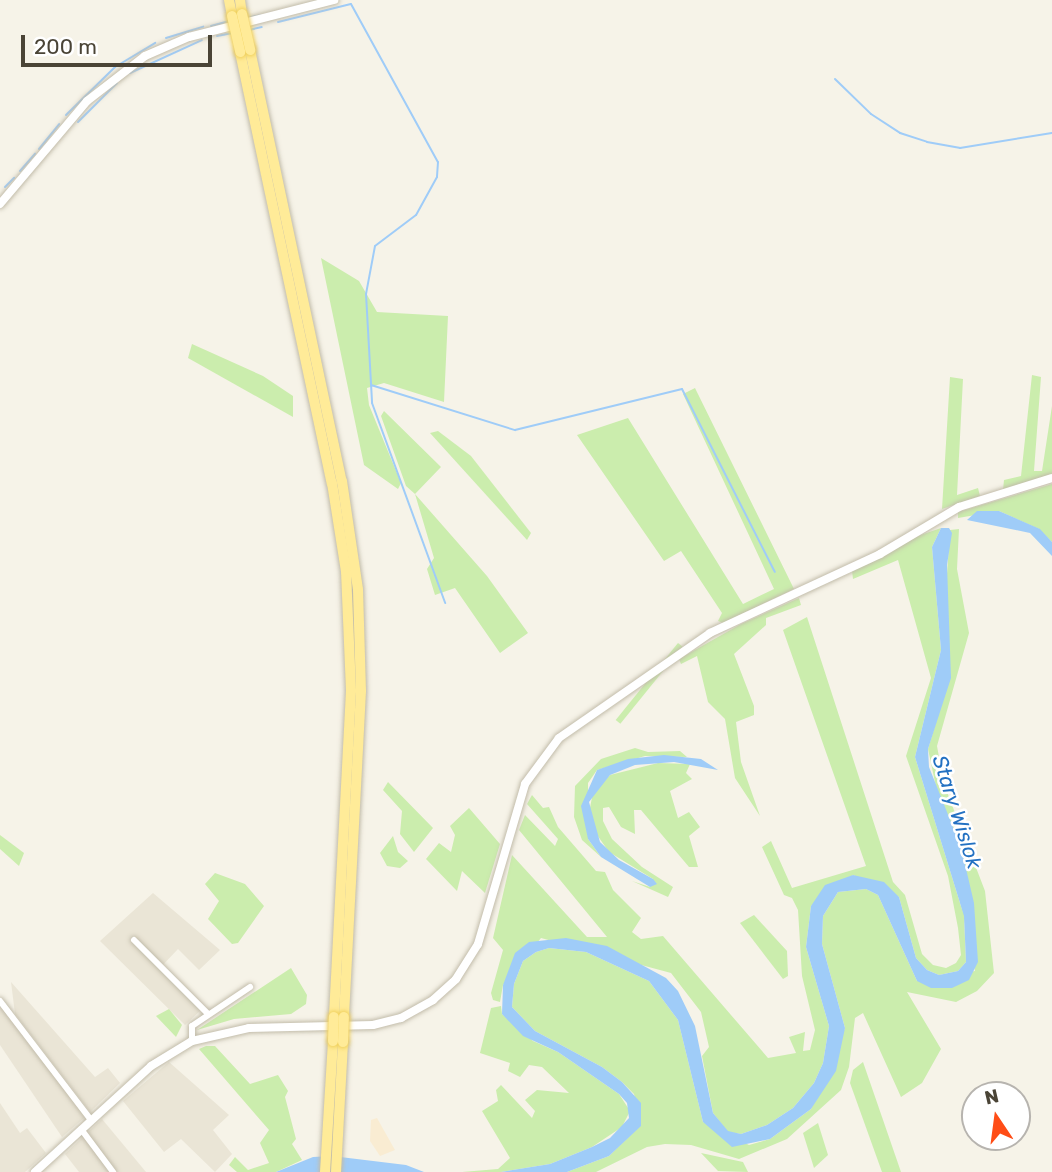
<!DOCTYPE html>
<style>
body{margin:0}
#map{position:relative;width:1052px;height:1172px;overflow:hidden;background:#f6f3e8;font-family:Rubik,sans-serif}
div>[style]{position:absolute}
.residential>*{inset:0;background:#eae5d6}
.commercial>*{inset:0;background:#f9ecd2}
.green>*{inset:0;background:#cbedad;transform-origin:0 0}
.water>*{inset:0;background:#9fccf8}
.stream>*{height:2px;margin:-1px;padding:0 1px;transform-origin:1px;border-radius:1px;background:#9fccf8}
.roads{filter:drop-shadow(0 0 2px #c2bcaa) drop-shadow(0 0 2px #c2bcaa)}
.minor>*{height:6px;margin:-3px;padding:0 3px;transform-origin:3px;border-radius:3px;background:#fff}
.tertiary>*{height:8px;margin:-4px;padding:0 4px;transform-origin:4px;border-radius:4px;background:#fff}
.primary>*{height:10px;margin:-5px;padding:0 5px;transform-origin:5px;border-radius:5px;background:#ffeb98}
.bridges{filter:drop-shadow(0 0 2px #f0d05c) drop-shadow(0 0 2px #f0d05c)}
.primary-bridge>*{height:10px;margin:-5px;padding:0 5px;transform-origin:5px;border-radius:5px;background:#ffeb98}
span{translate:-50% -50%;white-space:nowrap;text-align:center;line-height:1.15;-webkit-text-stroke:5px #fff;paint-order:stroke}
.water-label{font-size:21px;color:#2371c2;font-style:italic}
.north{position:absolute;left:961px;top:1081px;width:70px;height:70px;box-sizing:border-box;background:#fff;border:2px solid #b7b4af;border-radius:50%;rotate:347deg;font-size:19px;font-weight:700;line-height:28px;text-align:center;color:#4a4436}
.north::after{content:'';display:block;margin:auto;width:24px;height:32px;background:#ff4d16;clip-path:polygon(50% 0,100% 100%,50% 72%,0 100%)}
.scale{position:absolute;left:21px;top:35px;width:191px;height:32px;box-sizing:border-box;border:4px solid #4a4436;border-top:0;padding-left:9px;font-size:21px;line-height:24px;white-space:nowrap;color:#4a4436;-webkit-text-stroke:5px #fff;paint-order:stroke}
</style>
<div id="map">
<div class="residential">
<div style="clip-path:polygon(153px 893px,220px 950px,199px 970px,178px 949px,160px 968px,201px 1010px,185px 1025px,100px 941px)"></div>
<div style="clip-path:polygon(11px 982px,95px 1077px,108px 1068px,120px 1083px,90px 1112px,15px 1014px)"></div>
<div style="clip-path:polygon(0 1005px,85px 1117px,62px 1137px,0 1045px)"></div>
<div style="clip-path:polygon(169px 1062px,229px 1115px,213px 1130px,232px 1154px,215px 1172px,181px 1139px,164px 1152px,123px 1101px)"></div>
<div style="clip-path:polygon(0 1103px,20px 1133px,27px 1128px,46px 1153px,25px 1172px,0 1172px)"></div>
<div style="clip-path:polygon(102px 1119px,146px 1172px,79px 1172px,65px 1154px)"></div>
</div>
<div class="commercial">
<div style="clip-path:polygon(377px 1118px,395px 1150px,380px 1156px,370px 1141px,371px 1120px)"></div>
</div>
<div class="green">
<div style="clip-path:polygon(321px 258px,359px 281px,377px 312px,448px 316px,444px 402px,384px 383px,367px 388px,369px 405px,401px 483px,398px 489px,364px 465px)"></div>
<div style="clip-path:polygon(192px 344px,263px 376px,293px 396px,293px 417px,188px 358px)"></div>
<div style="clip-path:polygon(1032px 375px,1041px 377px,1034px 471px,1042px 471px,1052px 406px,1052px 474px,1003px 490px,1004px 480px,1021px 476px)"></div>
<div style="clip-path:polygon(950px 377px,963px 379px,957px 495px,978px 488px,980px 496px,942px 509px)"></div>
<div style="clip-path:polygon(695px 388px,794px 589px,723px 623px,718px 621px,722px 613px,681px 551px,664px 561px,577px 435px,628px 418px,743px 604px,774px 589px,683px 394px)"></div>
<div style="clip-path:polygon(384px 411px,441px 467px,415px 494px,487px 576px,528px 633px,500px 653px,455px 588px,435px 595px,427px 569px,434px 558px,415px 494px,406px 486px,381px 416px)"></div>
<div style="clip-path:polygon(438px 431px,471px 456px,531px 533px,527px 540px,430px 433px)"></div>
<div style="clip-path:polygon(1052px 484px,1052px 542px,1039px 529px,999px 511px,958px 518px,958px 512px)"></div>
<div style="clip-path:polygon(941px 528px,932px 547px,941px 650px,915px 757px,964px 916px,966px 962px,958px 971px,939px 975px,927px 970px,916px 958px,899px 897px,853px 875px,811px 906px,806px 947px,829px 1026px,823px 1063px,814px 1083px,793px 1108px,767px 1125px,741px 1134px,728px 1132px,713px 1113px,702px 1056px,709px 1047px,701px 1012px,671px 973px,541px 938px,503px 985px,500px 1002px,493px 1000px,491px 993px,503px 950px,493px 938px,512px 855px,587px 937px,607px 937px,519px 830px,525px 815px,555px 846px,558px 839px,527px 804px,532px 795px,543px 808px,549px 807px,558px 827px,596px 871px,605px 872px,613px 890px,641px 918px,632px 932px,641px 939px,663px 936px,768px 1058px,796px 1053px,789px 1037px,805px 1032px,803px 1051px,810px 1050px,815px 1030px,802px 976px,798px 910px,792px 898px,784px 895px,762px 847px,771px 841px,792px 888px,866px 866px,783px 630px,807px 617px,893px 882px,905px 895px,922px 954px,933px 965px,946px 968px,956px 963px,961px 955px,958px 928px,948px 876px,906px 756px,931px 678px,898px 560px,853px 579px,852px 571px,909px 539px)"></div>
<div style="clip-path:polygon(959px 529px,957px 569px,969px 633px,937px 746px,944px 784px,985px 891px,994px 973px,977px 991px,956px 1002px,907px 992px,941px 1049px,922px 1083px,901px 1097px,863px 1013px,855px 1018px,849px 1067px,841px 1090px,787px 1139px,739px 1159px,691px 1145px,665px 1144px,647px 1147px,596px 1172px,567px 1172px,609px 1156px,641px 1125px,634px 1094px,622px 1082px,602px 1067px,535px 1031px,512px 1007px,514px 984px,523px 961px,536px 952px,549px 948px,586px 952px,649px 981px,678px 1020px,703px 1122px,749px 1145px,770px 1139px,811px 1109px,845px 1028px,822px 944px,823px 916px,838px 892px,866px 889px,878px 895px,917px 981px,975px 971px,928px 749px,937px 719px,950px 530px)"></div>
<div style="clip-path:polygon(799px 598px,801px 605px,766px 618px,766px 625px,734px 654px,754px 706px,754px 715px,736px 722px,741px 762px,760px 816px,735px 778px,725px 719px,708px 702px,697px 656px,681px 664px,679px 659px,741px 624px)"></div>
<div style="left:678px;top:643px;width:6px;height:99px;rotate:39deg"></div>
<div style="clip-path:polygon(635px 748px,648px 752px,680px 751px,687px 757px,645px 756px,597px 770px,588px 783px,588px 839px,601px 857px,582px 840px,574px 817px,575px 786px,601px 759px)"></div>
<div style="clip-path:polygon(658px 763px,690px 764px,686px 773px,692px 779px,670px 791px,678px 818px,689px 812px,700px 827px,689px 836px,698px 867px,689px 867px,641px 810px,634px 810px,635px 834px,621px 827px,609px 807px,603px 808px,603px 821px,612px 839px,642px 867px,673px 887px,668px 897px,632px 881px,650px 887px,653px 879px,609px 852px,595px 832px,589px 813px,593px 792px,610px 775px)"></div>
<div style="clip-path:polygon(388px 782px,433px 828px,414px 852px,400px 834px,402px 811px,383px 790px)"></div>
<div style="clip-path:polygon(469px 808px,500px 844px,485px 893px,462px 871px,457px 891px,426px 859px,439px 843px,451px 852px,455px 835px,450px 826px)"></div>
<div style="clip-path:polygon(0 835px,24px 853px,19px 866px,0 849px)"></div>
<div style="clip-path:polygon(393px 836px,398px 852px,408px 861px,400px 868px,387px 866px,380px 853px)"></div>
<div style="clip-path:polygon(215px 873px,245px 884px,264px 906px,238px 943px,232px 944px,208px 919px,219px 901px,205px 884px)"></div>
<div style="clip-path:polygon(754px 915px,787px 951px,788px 976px,783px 979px,740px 923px)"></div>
<div style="clip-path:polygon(291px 968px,307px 995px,306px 1004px,291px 1014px,234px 1019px,197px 1030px)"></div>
<div style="clip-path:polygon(501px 1006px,502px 1014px,533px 1041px,558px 1052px,619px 1094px,630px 1111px,622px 1127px,592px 1147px,550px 1164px,501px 1172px,462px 1172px,498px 1169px,510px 1158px,482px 1111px,498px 1101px,496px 1090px,501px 1085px,532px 1118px,535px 1111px,525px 1100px,537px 1090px,569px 1093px,542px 1067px,529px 1065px,520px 1077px,508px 1071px,510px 1063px,480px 1053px,491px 1008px)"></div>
<div style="clip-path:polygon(169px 1009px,182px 1025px,176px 1037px,156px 1016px)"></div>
<div style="clip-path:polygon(206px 1046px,215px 1046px,250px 1084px,278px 1075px,288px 1091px,285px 1097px,296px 1139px,292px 1144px,302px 1160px,276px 1172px,237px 1172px,229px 1165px,235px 1157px,248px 1170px,269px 1163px,260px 1143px,269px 1130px,199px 1049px)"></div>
<div style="clip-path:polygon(863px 1062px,901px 1172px,882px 1172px,850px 1083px,853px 1070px)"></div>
<div style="clip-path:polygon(818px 1123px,828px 1155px,814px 1168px,803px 1133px)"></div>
<div style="clip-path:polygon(701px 1153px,743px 1162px,748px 1172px,718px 1171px)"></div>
</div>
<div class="water">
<div style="clip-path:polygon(977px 511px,999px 511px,1040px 529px,1052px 542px,1052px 556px,1030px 533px,967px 520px)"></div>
<div style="clip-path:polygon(941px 528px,949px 528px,952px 533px,947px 565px,951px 678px,928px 749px,929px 767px,961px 847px,974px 903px,978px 962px,969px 980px,952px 988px,931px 988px,917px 981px,878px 895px,866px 889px,838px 892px,823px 916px,822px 944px,845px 1028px,836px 1071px,811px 1109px,770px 1139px,732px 1147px,703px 1122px,678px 1020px,649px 981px,586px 952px,549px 948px,536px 952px,523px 961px,514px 984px,512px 1007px,535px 1031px,602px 1067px,622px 1082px,641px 1103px,641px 1126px,609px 1156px,567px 1172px,501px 1172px,550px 1164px,592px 1147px,610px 1138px,629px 1118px,627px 1103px,619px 1094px,558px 1052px,523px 1036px,502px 1014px,503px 985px,515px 953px,529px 942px,566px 938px,607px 946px,666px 978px,678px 991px,695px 1026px,713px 1113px,728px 1131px,741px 1134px,767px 1125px,793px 1108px,814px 1083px,823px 1063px,829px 1026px,806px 947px,811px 906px,825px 885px,853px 875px,884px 882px,899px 897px,916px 958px,927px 970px,939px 975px,958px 971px,966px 962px,964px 916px,915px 757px,941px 650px,932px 547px)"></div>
<div style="clip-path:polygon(664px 755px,701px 759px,718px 770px,674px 762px,635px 765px,610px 775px,589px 802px,600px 842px,619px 860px,653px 879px,657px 884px,650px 887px,601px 857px,588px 839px,581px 806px,597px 770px,628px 759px)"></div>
<div style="clip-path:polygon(332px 1156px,406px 1165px,424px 1172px,276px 1172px,313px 1157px)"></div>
</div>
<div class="stream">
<div style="left:246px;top:18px;width:15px;rotate:-11deg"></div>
<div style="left:278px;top:22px;width:75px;rotate:-13.9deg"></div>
<div style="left:351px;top:4px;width:180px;rotate:61.2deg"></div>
<div style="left:438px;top:162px;width:15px;rotate:94deg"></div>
<div style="left:437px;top:177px;width:43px;rotate:118.9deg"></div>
<div style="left:416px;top:215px;width:51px;rotate:142.9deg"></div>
<div style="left:375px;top:246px;width:49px;rotate:100.6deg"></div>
<div style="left:366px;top:294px;width:109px;rotate:86.8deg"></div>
<div style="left:372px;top:403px;width:213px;rotate:69.9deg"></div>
<div style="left:211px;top:26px;width:20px;rotate:-15deg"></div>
<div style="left:249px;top:30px;width:13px;rotate:-13deg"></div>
<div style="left:217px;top:36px;width:16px;rotate:-11deg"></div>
<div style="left:166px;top:38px;width:39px;rotate:-17deg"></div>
<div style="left:130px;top:73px;width:79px;rotate:-24.6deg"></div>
<div style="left:835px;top:79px;width:50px;rotate:44.2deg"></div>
<div style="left:871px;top:114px;width:35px;rotate:33deg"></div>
<div style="left:900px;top:133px;width:28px;rotate:18deg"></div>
<div style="left:927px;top:142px;width:34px;rotate:10deg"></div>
<div style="left:960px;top:148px;width:93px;rotate:-9.3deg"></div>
<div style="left:66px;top:115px;width:69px;rotate:-44.4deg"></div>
<div style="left:115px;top:67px;width:47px;rotate:-31deg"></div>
<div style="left:78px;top:122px;width:55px;rotate:-45deg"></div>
<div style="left:39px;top:149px;width:32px;rotate:-51deg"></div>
<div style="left:20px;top:171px;width:23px;rotate:-49deg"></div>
<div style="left:5px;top:187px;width:13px;rotate:-45deg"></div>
<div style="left:371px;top:385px;width:151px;rotate:17.4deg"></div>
<div style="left:515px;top:430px;width:172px;rotate:-13.8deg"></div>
<div style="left:682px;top:389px;width:205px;rotate:63.1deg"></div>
</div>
<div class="roads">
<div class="minor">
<div style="left:134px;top:940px;width:105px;rotate:45deg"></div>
<div style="left:0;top:1001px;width:150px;rotate:52.6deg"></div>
<div style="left:192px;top:1041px;width:15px;rotate:-90deg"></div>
<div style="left:192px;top:1026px;width:70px;rotate:-33.9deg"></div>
<div style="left:81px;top:1129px;width:54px;rotate:53.3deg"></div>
</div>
<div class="tertiary">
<div style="left:0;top:204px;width:135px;rotate:-49.8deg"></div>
<div style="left:87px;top:101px;width:73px;rotate:-37.8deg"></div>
<div style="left:145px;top:56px;width:48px;rotate:-23.4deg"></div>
<div style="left:189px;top:37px;width:150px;rotate:-14.3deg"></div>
<div style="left:35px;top:1172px;width:157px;rotate:-42.4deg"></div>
<div style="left:151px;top:1066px;width:48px;rotate:-31.4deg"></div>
<div style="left:192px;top:1041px;width:58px;rotate:-12.8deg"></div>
<div style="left:249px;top:1028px;width:124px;rotate:-1.4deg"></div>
<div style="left:373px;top:1025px;width:29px;rotate:-14deg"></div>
<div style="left:401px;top:1018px;width:37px;rotate:-29deg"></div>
<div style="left:433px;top:1000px;width:31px;rotate:-42deg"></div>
<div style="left:456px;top:979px;width:41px;rotate:-57.8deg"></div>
<div style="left:478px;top:944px;width:167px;rotate:-73.6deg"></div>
<div style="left:525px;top:784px;width:57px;rotate:-53.5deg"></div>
<div style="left:559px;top:738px;width:184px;rotate:-34.8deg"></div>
<div style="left:710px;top:633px;width:187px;rotate:-24.9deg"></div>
<div style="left:880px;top:554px;width:92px;rotate:-30.7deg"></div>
<div style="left:959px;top:507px;width:97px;rotate:-17.3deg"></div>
</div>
<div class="primary">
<div style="left:229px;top:0;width:16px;rotate:79deg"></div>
<div style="left:240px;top:0;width:14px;rotate:82deg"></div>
<div style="left:250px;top:50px;width:441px;rotate:78deg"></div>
<div style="left:342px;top:481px;width:110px;rotate:81.6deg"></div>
<div style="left:358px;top:590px;width:101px;rotate:88.3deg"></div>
<div style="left:361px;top:691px;width:326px;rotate:93deg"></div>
<div style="left:240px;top:52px;width:441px;rotate:78deg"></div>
<div style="left:332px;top:483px;width:89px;rotate:81deg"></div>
<div style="left:346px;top:571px;width:120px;rotate:87.6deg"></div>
<div style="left:351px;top:691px;width:326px;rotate:93deg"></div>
<div style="left:325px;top:1172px;width:131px;rotate:-86.5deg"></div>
<div style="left:336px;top:1172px;width:130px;rotate:-86.9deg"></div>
</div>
</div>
<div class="bridges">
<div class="primary-bridge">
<div style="left:242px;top:14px;width:37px;rotate:77deg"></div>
<div style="left:232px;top:16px;width:37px;rotate:77deg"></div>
<div style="left:333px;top:1041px;width:24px;rotate:-88deg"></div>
<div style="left:343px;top:1042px;width:25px;rotate:-88deg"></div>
</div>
</div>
<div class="water-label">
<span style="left:957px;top:812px;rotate:72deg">Stary Wislok</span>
</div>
<div class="north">N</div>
<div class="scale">200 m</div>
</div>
